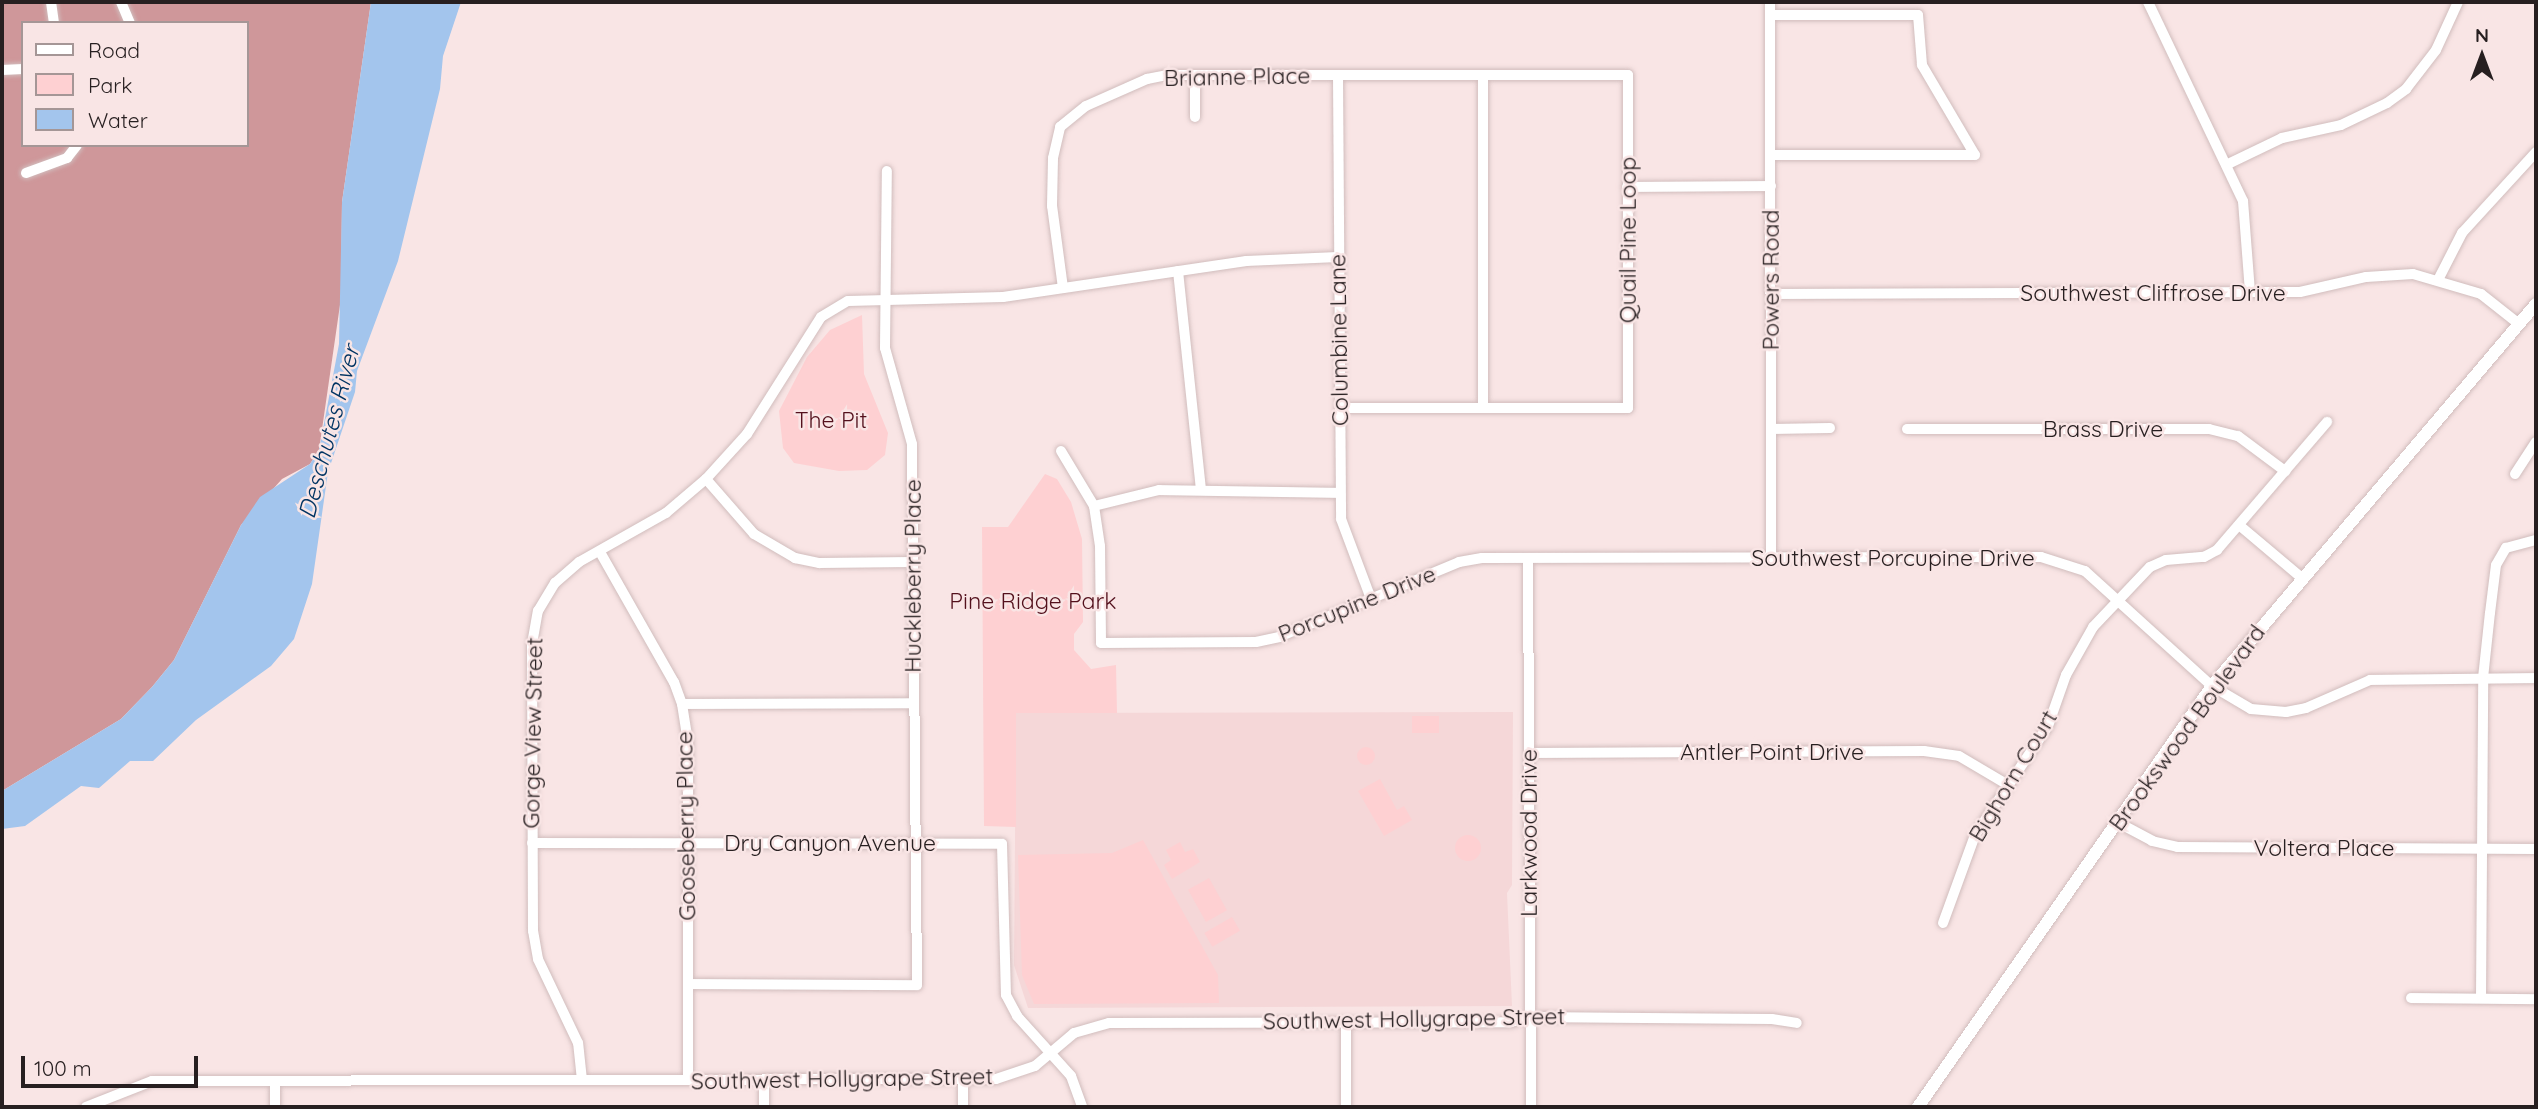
<!DOCTYPE html>
<style>
body{margin:0}
#map{position:relative;width:2538px;height:1109px;overflow:hidden;background:#f9e5e5;font-family:Quicksand,sans-serif}
div>[style]{position:absolute}
.built>*{inset:0;background:#f5d7d8}
.green>*{inset:0;background:#fed0d2;transform-origin:0 0}
.round{border-radius:50%}
.forest>*{inset:0;background:#cf979a}
.water>*{inset:0;background:#a3c5ed}
.roads{filter:drop-shadow(0 0 2px #d1bdbd) drop-shadow(0 0 2px #d1bdbd)}
.minor>*{height:10px;margin:-5px;padding:0 5px;transform-origin:5px;border-radius:5px;background:#fff}
.secondary>*{height:12px;margin:-6px;padding:0 6px;transform-origin:6px;border-radius:6px;background:#fff}
span{translate:-50% -50%;white-space:nowrap;text-align:center;line-height:1.15;-webkit-text-stroke:5px #f9e5e5;paint-order:stroke}
.street-label{font-size:23px;color:#271f20}
.park-label{font-size:23px;color:#53101c}
.water-label{font-size:24px;color:#013463;font-style:italic}
.frame{position:absolute;inset:0;border:4px solid #271f20;pointer-events:none}
.legend{position:absolute;left:21px;top:21px;width:228px;height:126px;box-sizing:border-box;background:#f9e5e5;border:2px solid #a59696;margin:0;padding:9px 12px;list-style:none;font-size:21px;color:#271f20}
.legend li{display:flex;align-items:center;gap:14px;height:35px}
.legend b{width:35px;border:2px solid #a59696}
.north{position:absolute;left:2447px;top:21px;width:70px;height:70px;-webkit-text-stroke:5px #f9e5e5;paint-order:stroke;rotate:0deg;font-size:19px;font-weight:700;line-height:28px;text-align:center;color:#271f20}
.north::after{content:'';display:block;margin:auto;width:24px;height:32px;background:#271f20;clip-path:polygon(50% 0,100% 100%,50% 72%,0 100%)}
.scale{position:absolute;left:21px;top:1056px;width:177px;height:32px;box-sizing:border-box;border:4px solid #271f20;border-top:0;padding-left:9px;font-size:21px;line-height:24px;white-space:nowrap;color:#271f20;-webkit-text-stroke:5px #f9e5e5;paint-order:stroke}
</style>
<div id="map">
<div class="built">
<div style="clip-path:polygon(1513px 712px,1512px 885px,1507px 893px,1512px 1006px,1028px 1008px,1014px 965px,1016px 713px)"></div>
</div>
<div class="green">
<div style="clip-path:polygon(862px 315px,864px 374px,888px 433px,885px 455px,867px 470px,839px 471px,794px 463px,783px 448px,779px 411px,807px 357px,830px 330px)"></div>
<div style="clip-path:polygon(1045px 474px,1057px 479px,1071px 502px,1082px 539px,1083px 622px,1074px 634px,1074px 650px,1091px 669px,1116px 665px,1117px 713px,1016px 713px,1016px 827px,984px 826px,982px 527px,1008px 527px)"></div>
<div style="left:1412px;top:716px;width:27px;height:17px"></div>
<div class="round" style="left:1357px;top:747px;width:18px;height:18px"></div>
<div style="clip-path:polygon(1380px 779px,1397px 810px,1404px 806px,1412px 820px,1384px 836px,1358px 791px)"></div>
<div class="round" style="left:1455px;top:835px;width:26px;height:26px"></div>
<div style="clip-path:polygon(1143px 840px,1218px 975px,1219px 1003px,1034px 1004px,1022px 975px,1018px 855px,1112px 853px)"></div>
<div style="clip-path:polygon(1180px 842px,1185px 852px,1193px 849px,1200px 862px,1172px 879px,1164px 865px,1171px 860px,1166px 850px)"></div>
<div style="left:1209px;top:878px;width:37px;height:24px;rotate:61deg"></div>
<div style="left:1232px;top:917px;width:16px;height:32px;rotate:60deg"></div>
</div>
<div class="forest">
<div style="clip-path:polygon(evenodd,2px 2px,371px 2px,342px 202px,341px 298px,319px 450px,310px 464px,282px 479px,241px 525px,174px 660px,152px 687px,121px 719px,2px 791px,2px 2px,23px 23px,247px 23px,247px 145px,23px 145px,23px 23px)"></div>
</div>
<div class="water">
<div style="clip-path:polygon(371px 2px,461px 2px,443px 56px,440px 89px,398px 261px,357px 371px,355px 392px,328px 472px,312px 584px,294px 639px,271px 666px,196px 720px,153px 761px,130px 761px,99px 788px,81px 786px,25px 826px,2px 829px,2px 791px,121px 719px,152px 687px,174px 660px,241px 525px,260px 497px,310px 464px,319px 450px,339px 344px,342px 202px)"></div>
</div>
<div class="roads">
<div class="minor">
<div style="left:51px;top:2px;width:21px;rotate:82deg"></div>
<div style="left:121px;top:2px;width:23px;rotate:67deg"></div>
<div style="left:1770px;top:2px;width:556px;rotate:89.9deg"></div>
<div style="left:2148px;top:2px;width:221px;rotate:64.5deg"></div>
<div style="left:2243px;top:201px;width:92px;rotate:85.6deg"></div>
<div style="left:1770px;top:15px;width:148px"></div>
<div style="left:1918px;top:15px;width:50px;rotate:85.4deg"></div>
<div style="left:1922px;top:65px;width:104px;rotate:59.5deg"></div>
<div style="left:1975px;top:155px;width:205px;rotate:180deg"></div>
<div style="left:2px;top:70px;width:21px;rotate:-3deg"></div>
<div style="left:1483px;top:75px;width:333px;rotate:90deg"></div>
<div style="left:1338px;top:76px;width:443px;rotate:89.6deg"></div>
<div style="left:1341px;top:519px;width:85px;rotate:69.4deg"></div>
<div style="left:1195px;top:117px;width:41px;rotate:-90deg"></div>
<div style="left:2228px;top:164px;width:60px;rotate:-25.7deg"></div>
<div style="left:2282px;top:138px;width:60px;rotate:-12.4deg"></div>
<div style="left:2341px;top:125px;width:51px;rotate:-25.6deg"></div>
<div style="left:2387px;top:103px;width:24px;rotate:-36deg"></div>
<div style="left:2406px;top:89px;width:49px;rotate:-52.4deg"></div>
<div style="left:2436px;top:50px;width:53px;rotate:-65.4deg"></div>
<div style="left:26px;top:173px;width:44px;rotate:-20.1deg"></div>
<div style="left:67px;top:158px;width:16px;rotate:-52deg"></div>
<div style="left:1627px;top:187px;width:144px;rotate:-0.4deg"></div>
<div style="left:1178px;top:271px;width:220px;rotate:84deg"></div>
<div style="left:2439px;top:278px;width:51px;rotate:-62.9deg"></div>
<div style="left:2462px;top:233px;width:110px;rotate:-47.6deg"></div>
<div style="left:1063px;top:288px;width:83px;rotate:-97.6deg"></div>
<div style="left:1052px;top:206px;width:48px;rotate:-88.8deg"></div>
<div style="left:1053px;top:158px;width:32px;rotate:-77deg"></div>
<div style="left:1060px;top:127px;width:33px;rotate:-39deg"></div>
<div style="left:1086px;top:106px;width:67px;rotate:-23.9deg"></div>
<div style="left:1147px;top:79px;width:20px;rotate:-11deg"></div>
<div style="left:1167px;top:75px;width:461px"></div>
<div style="left:1628px;top:75px;width:333px;rotate:90deg"></div>
<div style="left:1628px;top:408px;width:288px;rotate:180deg"></div>
<div style="left:1771px;top:294px;width:529px;rotate:-0.22deg"></div>
<div style="left:2300px;top:292px;width:68px;rotate:-12.8deg"></div>
<div style="left:2366px;top:277px;width:47px;rotate:-3.7deg"></div>
<div style="left:2413px;top:274px;width:71px;rotate:16.4deg"></div>
<div style="left:2481px;top:294px;width:48px;rotate:38.3deg"></div>
<div style="left:1771px;top:429px;width:59px;rotate:-1deg"></div>
<div style="left:1907px;top:429px;width:302px"></div>
<div style="left:2209px;top:429px;width:30px;rotate:14deg"></div>
<div style="left:2238px;top:436px;width:59px;rotate:36.7deg"></div>
<div style="left:1061px;top:451px;width:64px;rotate:59deg"></div>
<div style="left:1094px;top:506px;width:40px;rotate:81.5deg"></div>
<div style="left:1100px;top:546px;width:97px;rotate:89.4deg"></div>
<div style="left:1101px;top:643px;width:155px;rotate:-0.4deg"></div>
<div style="left:1256px;top:642px;width:24px;rotate:-12deg"></div>
<div style="left:1279px;top:637px;width:195px;rotate:-22.6deg"></div>
<div style="left:1459px;top:562px;width:23px;rotate:-10deg"></div>
<div style="left:1482px;top:558px;width:559px;rotate:-0.1deg"></div>
<div style="left:2041px;top:557px;width:46px;rotate:17.7deg"></div>
<div style="left:2085px;top:571px;width:171px;rotate:42.2deg"></div>
<div style="left:2212px;top:686px;width:45px;rotate:30.5deg"></div>
<div style="left:2251px;top:709px;width:35px;rotate:5deg"></div>
<div style="left:2286px;top:712px;width:20px;rotate:-11deg"></div>
<div style="left:2306px;top:708px;width:70px;rotate:-23.6deg"></div>
<div style="left:2370px;top:680px;width:166px;rotate:-0.7deg"></div>
<div style="left:2515px;top:474px;width:38px;rotate:-57deg"></div>
<div style="left:706px;top:479px;width:73px;rotate:48.9deg"></div>
<div style="left:754px;top:534px;width:48px;rotate:30.3deg"></div>
<div style="left:795px;top:558px;width:25px;rotate:12deg"></div>
<div style="left:819px;top:563px;width:93px;rotate:-0.6deg"></div>
<div style="left:1094px;top:506px;width:67px;rotate:-13.8deg"></div>
<div style="left:1159px;top:490px;width:181px;rotate:0.9deg"></div>
<div style="left:2239px;top:525px;width:82px;rotate:40.1deg"></div>
<div style="left:600px;top:552px;width:150px;rotate:60.4deg"></div>
<div style="left:674px;top:682px;width:23px;rotate:70deg"></div>
<div style="left:682px;top:704px;width:37px;rotate:81deg"></div>
<div style="left:688px;top:741px;width:339px;rotate:90deg"></div>
<div style="left:1528px;top:559px;width:548px;rotate:89.69deg"></div>
<div style="left:682px;top:704px;width:231px;rotate:-0.2deg"></div>
<div style="left:1529px;top:753px;width:395px;rotate:-0.3deg"></div>
<div style="left:1924px;top:751px;width:35px;rotate:8deg"></div>
<div style="left:1959px;top:756px;width:57px;rotate:30.6deg"></div>
<div style="left:2117px;top:822px;width:40px;rotate:28deg"></div>
<div style="left:2152px;top:841px;width:26px;rotate:13deg"></div>
<div style="left:2177px;top:847px;width:359px;rotate:0.3deg"></div>
<div style="left:532px;top:843px;width:470px;rotate:0.1deg"></div>
<div style="left:1002px;top:844px;width:151px;rotate:88.5deg"></div>
<div style="left:1006px;top:995px;width:24px;rotate:62deg"></div>
<div style="left:1017px;top:1016px;width:81px;rotate:48deg"></div>
<div style="left:1071px;top:1076px;width:33px;rotate:70deg"></div>
<div style="left:1943px;top:923px;width:94px;rotate:-70deg"></div>
<div style="left:1975px;top:835px;width:131px;rotate:-56.2deg"></div>
<div style="left:2048px;top:726px;width:54px;rotate:-70.6deg"></div>
<div style="left:2066px;top:675px;width:55px;rotate:-60.6deg"></div>
<div style="left:2093px;top:627px;width:83px;rotate:-46.5deg"></div>
<div style="left:2150px;top:567px;width:17px;rotate:-24deg"></div>
<div style="left:2166px;top:560px;width:38px;rotate:-5deg"></div>
<div style="left:2204px;top:557px;width:15px;rotate:-28deg"></div>
<div style="left:2217px;top:550px;width:169px;rotate:-49.3deg"></div>
<div style="left:688px;top:984px;width:229px;rotate:0.3deg"></div>
<div style="left:917px;top:985px;width:541px;rotate:-90.53deg"></div>
<div style="left:912px;top:444px;width:100px;rotate:-105.7deg"></div>
<div style="left:885px;top:348px;width:177px;rotate:-89.4deg"></div>
<div style="left:2411px;top:998px;width:125px;rotate:0.5deg"></div>
<div style="left:2481px;top:998px;width:320px;rotate:-89.6deg"></div>
<div style="left:2483px;top:678px;width:65px;rotate:-83.9deg"></div>
<div style="left:2490px;top:613px;width:48px;rotate:-82.9deg"></div>
<div style="left:2496px;top:565px;width:20px;rotate:-60deg"></div>
<div style="left:2506px;top:548px;width:31px;rotate:-15deg"></div>
<div style="left:582px;top:1080px;width:37px;rotate:-96deg"></div>
<div style="left:578px;top:1043px;width:93px;rotate:-115.5deg"></div>
<div style="left:538px;top:959px;width:28px;rotate:-100deg"></div>
<div style="left:533px;top:931px;width:287px;rotate:-90.2deg"></div>
<div style="left:532px;top:644px;width:34px;rotate:-80deg"></div>
<div style="left:538px;top:611px;width:33px;rotate:-59deg"></div>
<div style="left:555px;top:583px;width:32px;rotate:-41deg"></div>
<div style="left:579px;top:562px;width:100px;rotate:-29.4deg"></div>
<div style="left:666px;top:513px;width:52px;rotate:-40.4deg"></div>
<div style="left:706px;top:479px;width:61px;rotate:-47.7deg"></div>
<div style="left:747px;top:434px;width:138px;rotate:-57.7deg"></div>
<div style="left:821px;top:317px;width:31px;rotate:-31deg"></div>
<div style="left:848px;top:301px;width:155px;rotate:-1.5deg"></div>
<div style="left:1003px;top:297px;width:246px;rotate:-8.4deg"></div>
<div style="left:1246px;top:261px;width:92px;rotate:-2.5deg"></div>
<div style="left:764px;top:1081px;width:26px;rotate:90deg"></div>
<div style="left:275px;top:1082px;width:25px;rotate:90deg"></div>
<div style="left:86px;top:1107px;width:71px;rotate:-21.5deg"></div>
<div style="left:152px;top:1081px;width:844px;rotate:-0.14deg"></div>
<div style="left:996px;top:1079px;width:41px;rotate:-18.4deg"></div>
<div style="left:1035px;top:1066px;width:51px;rotate:-40.2deg"></div>
<div style="left:1074px;top:1033px;width:36px;rotate:-16deg"></div>
<div style="left:1109px;top:1023px;width:402px;rotate:-0.1deg"></div>
<div style="left:1511px;top:1022px;width:20px;rotate:-15deg"></div>
<div style="left:1530px;top:1017px;width:242px;rotate:0.5deg"></div>
<div style="left:1772px;top:1019px;width:25px;rotate:9deg"></div>
<div style="left:963px;top:1107px;width:26px;rotate:-90deg"></div>
<div style="left:1346px;top:1107px;width:85px;rotate:-90deg"></div>
</div>
<div class="secondary">
<div style="left:1918px;top:1107px;width:513px;rotate:-55.07deg"></div>
<div style="left:2212px;top:686px;width:501px;rotate:-49.7deg"></div>
</div>
</div>
<div class="street-label">
<span style="left:1237px;top:77px;rotate:-1deg">Brianne Place</span>
<span style="left:1628px;top:240px;rotate:-90deg">Quail Pine Loop</span>
<span style="left:1771px;top:280px;rotate:-90deg">Powers Road</span>
<span style="left:2153px;top:293px">Southwest Cliffrose Drive</span>
<span style="left:1339px;top:340px;rotate:-91deg">Columbine Lane</span>
<span style="left:2103px;top:429px">Brass Drive</span>
<span style="left:1893px;top:558px">Southwest Porcupine Drive</span>
<span style="left:913px;top:576px;rotate:-90deg">Huckleberry Place</span>
<span style="left:1357px;top:604px;rotate:-22deg">Porcupine Drive</span>
<span style="left:2187px;top:728px;rotate:-54deg">Brookswood Boulevard</span>
<span style="left:533px;top:733px;rotate:-89deg">Gorge View Street</span>
<span style="left:1772px;top:752px">Antler Point Drive</span>
<span style="left:2013px;top:776px;rotate:-59deg">Bighorn Court</span>
<span style="left:686px;top:826px;rotate:-91deg">Gooseberry Place</span>
<span style="left:1529px;top:833px;rotate:-90deg">Larkwood Drive</span>
<span style="left:830px;top:843px">Dry Canyon Avenue</span>
<span style="left:2324px;top:848px">Voltera Place</span>
<span style="left:1414px;top:1019px;rotate:-1deg">Southwest Hollygrape Street</span>
<span style="left:842px;top:1079px;rotate:-1deg">Southwest Hollygrape Street</span>
</div>
<div class="park-label">
<span style="left:831px;top:420px">The Pit</span>
<span style="left:1033px;top:601px">Pine Ridge Park</span>
</div>
<div class="water-label">
<span style="left:329px;top:432px;rotate:-75deg">Deschutes River</span>
</div>
<div class="frame"></div>
<ul class="legend">
<li><b style="height:9px;background:#fff"></b>Road</li>
<li><b style="height:19px;background:#fed0d2"></b>Park</li>
<li><b style="height:19px;background:#a3c5ed"></b>Water</li>
</ul>
<div class="north">N</div>
<div class="scale">100 m</div>
</div>
